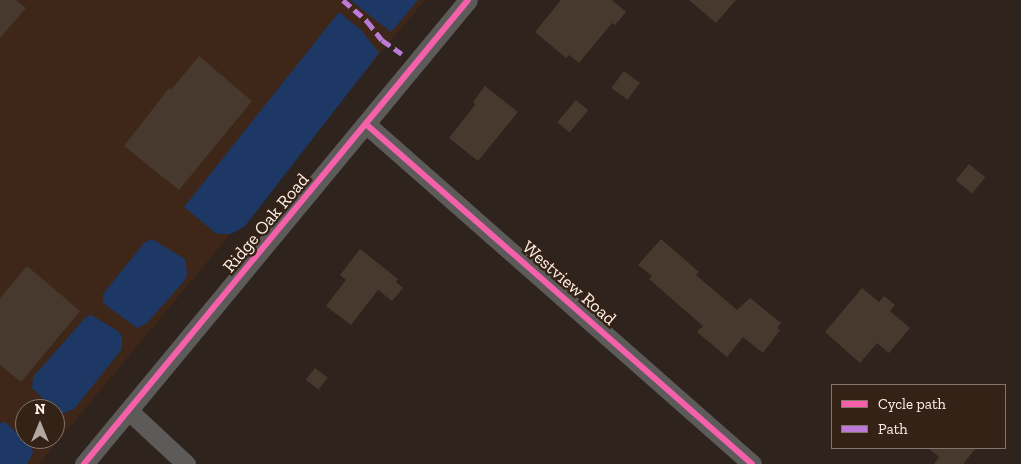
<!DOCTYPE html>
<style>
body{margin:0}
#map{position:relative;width:1021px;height:464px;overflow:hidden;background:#2e231d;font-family:"Zilla Slab",serif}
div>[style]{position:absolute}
.built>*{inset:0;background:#3e2618}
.water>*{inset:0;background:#1d3864}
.building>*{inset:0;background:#48392e;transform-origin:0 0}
.street>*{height:19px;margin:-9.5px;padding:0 9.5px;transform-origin:9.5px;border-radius:9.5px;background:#5c5b5a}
.quiet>*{height:5px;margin-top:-2.5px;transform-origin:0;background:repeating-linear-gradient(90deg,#bd7bd9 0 10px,transparent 0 15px)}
.cycleway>*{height:6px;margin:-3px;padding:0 3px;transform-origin:3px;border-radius:3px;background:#f560ab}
span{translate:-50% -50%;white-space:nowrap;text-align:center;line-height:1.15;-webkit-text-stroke:5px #352216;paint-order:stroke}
.street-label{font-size:18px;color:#fef0e8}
.legend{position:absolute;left:831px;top:384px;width:175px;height:65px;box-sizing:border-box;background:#352216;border:1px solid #85746a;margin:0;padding:6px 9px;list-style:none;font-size:15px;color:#fef0e8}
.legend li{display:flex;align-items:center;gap:10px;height:25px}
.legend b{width:25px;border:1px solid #85746a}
.north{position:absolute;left:15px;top:399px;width:50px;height:50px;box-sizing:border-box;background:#352216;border:1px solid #85746a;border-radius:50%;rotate:0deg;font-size:14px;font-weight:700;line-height:20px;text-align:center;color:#fef0e8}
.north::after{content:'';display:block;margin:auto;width:18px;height:22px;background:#b5a8a1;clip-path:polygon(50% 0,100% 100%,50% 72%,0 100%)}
</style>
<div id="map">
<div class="built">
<div style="clip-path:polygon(evenodd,0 0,425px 0,39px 464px,0 464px,0 0,25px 409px,55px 409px,55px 439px,25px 439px,25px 409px)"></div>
</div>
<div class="water">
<div style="clip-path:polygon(350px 0,418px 0,391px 32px)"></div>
<div style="clip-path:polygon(339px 12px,361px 30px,379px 53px,245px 226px,231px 234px,217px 234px,184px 207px)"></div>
<div style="clip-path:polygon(152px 239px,185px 259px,187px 273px,185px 280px,147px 323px,137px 328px,103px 303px,103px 294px,144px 243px)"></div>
<div style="clip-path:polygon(91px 315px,118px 331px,122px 336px,122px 349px,74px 409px,61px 414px,57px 412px,32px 388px,33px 377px,86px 317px)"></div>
<div style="clip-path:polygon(5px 422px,32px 447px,33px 453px,27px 464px,0 464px,0 423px)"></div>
</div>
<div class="building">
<div style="clip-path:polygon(0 0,16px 0,26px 8px,0 38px)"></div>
<div style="clip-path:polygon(561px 0,612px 0,626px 12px,615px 25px,612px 23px,579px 63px,569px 55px,566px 58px,535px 32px)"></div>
<div style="clip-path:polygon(689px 0,736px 0,716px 23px)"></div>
<div style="clip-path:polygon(199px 56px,252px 101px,179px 190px,124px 146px,169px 88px,171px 90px)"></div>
<div style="left:624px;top:71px;width:20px;height:21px;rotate:37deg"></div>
<div style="clip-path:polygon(485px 86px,518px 112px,478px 161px,449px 138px,475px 105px,473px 102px)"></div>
<div style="left:576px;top:100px;width:16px;height:29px;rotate:40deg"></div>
<div style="left:969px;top:164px;width:21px;height:21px;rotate:39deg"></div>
<div style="clip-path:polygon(661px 239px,699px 272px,696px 275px,737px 310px,750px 298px,781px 323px,777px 328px,780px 330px,763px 353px,743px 337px,727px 357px,697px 332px,703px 326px,649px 279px,652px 276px,638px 265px)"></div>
<div style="clip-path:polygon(360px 249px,398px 279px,396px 282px,403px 288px,392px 301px,378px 290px,351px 325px,326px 306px,346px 280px,340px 275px)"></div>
<div style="clip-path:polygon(27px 266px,80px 311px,21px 382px,0 365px,0 298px)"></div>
<div style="clip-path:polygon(862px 288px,879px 302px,884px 296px,895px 305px,890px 311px,910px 328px,889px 353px,877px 343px,860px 363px,825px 332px)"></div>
<div style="left:315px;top:368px;width:16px;height:15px;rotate:38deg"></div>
<div style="clip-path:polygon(928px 448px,976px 448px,963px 464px,934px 464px,939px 457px)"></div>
</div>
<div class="street">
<div style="left:367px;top:125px;width:513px;rotate:41.36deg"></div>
<div style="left:129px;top:411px;width:78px;rotate:42.9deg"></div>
<div style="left:84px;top:464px;width:602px;rotate:-50.39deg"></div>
</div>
<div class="quiet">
<div style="left:343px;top:0;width:32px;rotate:41deg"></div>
<div style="left:367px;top:21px;width:24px;rotate:52deg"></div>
<div style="left:382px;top:40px;width:24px;rotate:35deg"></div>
</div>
<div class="cycleway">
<div style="left:367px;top:125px;width:513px;rotate:41.36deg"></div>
<div style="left:84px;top:464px;width:602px;rotate:-50.39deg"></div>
</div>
<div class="street-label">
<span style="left:266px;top:223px;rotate:-50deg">Ridge Oak Road</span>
<span style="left:569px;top:283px;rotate:41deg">Westview Road</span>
</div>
<ul class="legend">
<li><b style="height:6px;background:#f560ab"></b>Cycle path</li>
<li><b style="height:6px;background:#bd7bd9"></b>Path</li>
</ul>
<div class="north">N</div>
</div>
